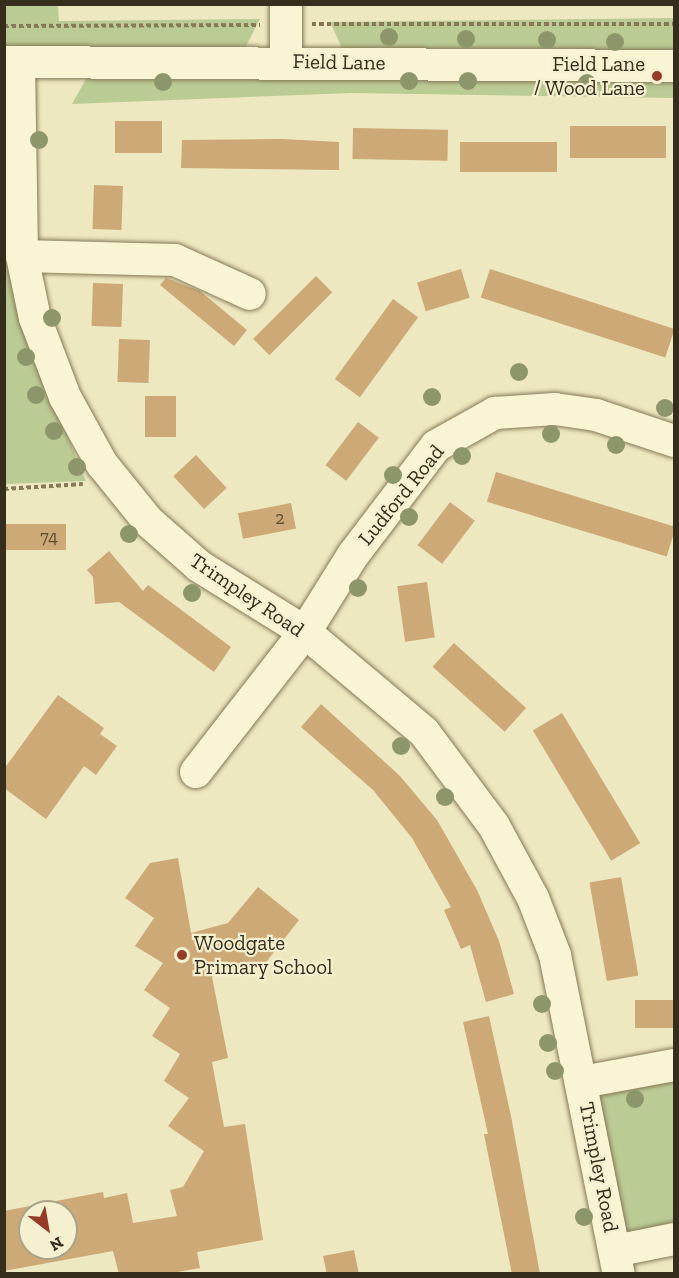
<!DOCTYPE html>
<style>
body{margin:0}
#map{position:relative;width:679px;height:1278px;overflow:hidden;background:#eee8c0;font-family:"Zilla Slab",serif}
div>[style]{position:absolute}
.green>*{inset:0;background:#bbcb94}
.building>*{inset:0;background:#cca976;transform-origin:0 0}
.path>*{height:4px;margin-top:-2px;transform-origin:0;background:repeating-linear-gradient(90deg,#877958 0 4.5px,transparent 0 7.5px)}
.roads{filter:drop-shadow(0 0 2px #877958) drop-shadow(0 0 2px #877958)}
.minor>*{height:32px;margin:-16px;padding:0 16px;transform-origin:16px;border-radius:16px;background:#f9f4d3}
.trees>*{width:18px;height:18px;margin:-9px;border-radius:50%;background:#8d966a}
.dots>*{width:16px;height:16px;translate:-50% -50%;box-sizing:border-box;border:3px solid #f5f1d0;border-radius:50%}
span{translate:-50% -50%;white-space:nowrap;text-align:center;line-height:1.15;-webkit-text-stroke:4.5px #f5f1d0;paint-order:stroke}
.number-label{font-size:18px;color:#5c4d33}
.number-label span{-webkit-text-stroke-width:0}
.street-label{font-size:21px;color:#362e1d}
.poi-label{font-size:21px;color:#362e1d}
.right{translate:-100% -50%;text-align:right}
.left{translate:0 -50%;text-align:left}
.frame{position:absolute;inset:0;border:6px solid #362e1d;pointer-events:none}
.north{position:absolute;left:18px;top:1200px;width:60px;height:60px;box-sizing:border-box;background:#f5f1d0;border:2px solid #a9a388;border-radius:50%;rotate:149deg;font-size:16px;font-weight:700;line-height:24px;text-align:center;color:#362e1d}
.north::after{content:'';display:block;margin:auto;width:21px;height:27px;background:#963b28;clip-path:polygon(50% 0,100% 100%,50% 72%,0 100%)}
</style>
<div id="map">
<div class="green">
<div style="clip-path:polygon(5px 5px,58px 5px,59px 21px,260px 19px,245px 48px,5px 48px)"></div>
<div style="clip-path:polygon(674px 18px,674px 51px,342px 48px,330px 22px)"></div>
<div style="clip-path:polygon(252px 73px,674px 78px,674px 98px,351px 93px,72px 104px,86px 79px)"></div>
<div style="clip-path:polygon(4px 120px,36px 361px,86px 481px,5px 484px)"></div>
<div style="clip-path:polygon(674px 1073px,674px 1230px,624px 1241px,594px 1088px)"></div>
</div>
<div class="building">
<div style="left:162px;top:121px;width:32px;height:47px;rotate:90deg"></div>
<div style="left:666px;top:126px;width:32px;height:96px;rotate:90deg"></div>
<div style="left:353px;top:128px;width:95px;height:31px;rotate:1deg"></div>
<div style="clip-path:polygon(282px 139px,339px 142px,339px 170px,181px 168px,182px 140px)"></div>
<div style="left:460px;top:142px;width:97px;height:30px"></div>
<div style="left:94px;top:185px;width:29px;height:44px;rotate:2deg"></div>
<div style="left:461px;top:269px;width:30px;height:46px;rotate:73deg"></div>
<div style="left:490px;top:269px;width:194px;height:30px;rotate:18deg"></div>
<div style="left:316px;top:276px;width:23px;height:89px;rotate:45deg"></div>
<div style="clip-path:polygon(166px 278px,200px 291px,247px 330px,234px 346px,160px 285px)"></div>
<div style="left:93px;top:283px;width:30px;height:43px;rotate:2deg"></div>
<div style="left:393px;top:299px;width:31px;height:99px;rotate:36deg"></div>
<div style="left:119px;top:339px;width:31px;height:43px;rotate:2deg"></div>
<div style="left:145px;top:396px;width:31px;height:41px"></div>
<div style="left:358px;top:422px;width:26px;height:54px;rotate:37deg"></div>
<div style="left:196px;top:455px;width:45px;height:31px;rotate:47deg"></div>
<div style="left:496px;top:472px;width:188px;height:31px;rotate:17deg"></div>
<div style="left:450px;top:502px;width:31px;height:54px;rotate:37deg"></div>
<div style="left:291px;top:503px;width:26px;height:54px;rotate:79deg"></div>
<div style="left:4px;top:524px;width:62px;height:26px"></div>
<div style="clip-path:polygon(109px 551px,143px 591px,148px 585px,231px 647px,214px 672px,119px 602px,95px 604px,93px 577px,87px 570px)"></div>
<div style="left:427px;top:582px;width:56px;height:30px;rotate:82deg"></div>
<div style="left:454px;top:643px;width:97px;height:32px;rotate:42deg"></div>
<div style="clip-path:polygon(58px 695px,104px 728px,100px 734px,117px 746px,96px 775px,84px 766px,46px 819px,4px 788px,4px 769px)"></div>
<div style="clip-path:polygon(321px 704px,400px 776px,437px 820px,477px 890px,499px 941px,514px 994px,486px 1002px,470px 945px,461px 949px,444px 910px,451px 907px,412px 838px,373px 790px,301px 727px)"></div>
<div style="left:562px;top:713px;width:152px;height:34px;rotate:59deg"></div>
<div style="clip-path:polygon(evenodd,178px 858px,191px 933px,228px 923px,258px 887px,299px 920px,260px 970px,251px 962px,212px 977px,228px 1058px,212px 1062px,224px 1127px,245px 1124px,263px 1240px,197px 1252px,200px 1268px,166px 1274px,119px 1274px,113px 1251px,4px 1271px,4px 1211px,103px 1192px,104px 1198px,127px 1193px,133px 1223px,177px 1216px,170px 1190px,183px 1187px,204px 1151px,168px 1126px,189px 1098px,164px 1081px,180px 1054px,152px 1036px,170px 1008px,144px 990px,163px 963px,135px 946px,154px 918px,125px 898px,150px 863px,178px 858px,30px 1212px,66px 1212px,66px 1248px,30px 1248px,30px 1212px)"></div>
<div style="left:621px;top:877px;width:100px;height:32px;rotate:80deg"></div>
<div style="left:675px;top:1000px;width:28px;height:40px;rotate:90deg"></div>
<div style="clip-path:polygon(489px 1016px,511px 1116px,540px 1274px,512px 1274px,484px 1134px,488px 1134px,463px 1022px)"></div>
<div style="clip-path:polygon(354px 1250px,359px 1274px,327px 1274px,323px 1256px)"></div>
</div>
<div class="path">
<div style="left:312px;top:24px;width:362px"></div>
<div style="left:4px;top:26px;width:256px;rotate:-0.2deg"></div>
<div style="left:4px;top:489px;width:79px;rotate:-3.6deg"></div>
</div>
<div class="roads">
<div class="minor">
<div style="left:286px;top:61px;width:57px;rotate:-90deg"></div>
<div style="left:4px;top:62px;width:670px;rotate:0.34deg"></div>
<div style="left:19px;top:63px;width:193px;rotate:89.1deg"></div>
<div style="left:22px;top:256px;width:63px;rotate:78.2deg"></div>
<div style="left:35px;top:318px;width:85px;rotate:69.2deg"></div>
<div style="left:65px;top:397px;width:77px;rotate:61.1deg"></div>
<div style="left:102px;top:464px;width:73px;rotate:51.1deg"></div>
<div style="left:148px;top:521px;width:68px;rotate:41.4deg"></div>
<div style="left:199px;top:566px;width:125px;rotate:31.9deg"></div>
<div style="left:305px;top:632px;width:155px;rotate:40deg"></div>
<div style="left:424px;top:732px;width:117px;rotate:53.3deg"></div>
<div style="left:494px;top:826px;width:82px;rotate:61.6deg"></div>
<div style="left:533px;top:898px;width:61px;rotate:68.9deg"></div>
<div style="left:555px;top:955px;width:325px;rotate:78.7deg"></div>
<div style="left:22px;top:256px;width:153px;rotate:1.5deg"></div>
<div style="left:175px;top:260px;width:82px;rotate:24.4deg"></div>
<div style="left:196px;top:772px;width:177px;rotate:-52.1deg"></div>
<div style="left:305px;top:632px;width:91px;rotate:-58.1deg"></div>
<div style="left:353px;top:555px;width:137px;rotate:-52.7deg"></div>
<div style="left:436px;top:446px;width:68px;rotate:-29.2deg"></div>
<div style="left:495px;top:413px;width:60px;rotate:-3.8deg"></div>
<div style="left:555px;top:409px;width:41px;rotate:8.3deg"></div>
<div style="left:596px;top:415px;width:82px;rotate:18.4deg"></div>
<div style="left:582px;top:1082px;width:94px;rotate:-10.5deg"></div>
<div style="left:615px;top:1251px;width:60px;rotate:-11.5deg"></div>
</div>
</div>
<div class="trees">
<div style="left:389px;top:37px"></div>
<div style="left:466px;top:39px"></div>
<div style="left:547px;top:40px"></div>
<div style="left:615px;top:42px"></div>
<div style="left:409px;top:81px"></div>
<div style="left:468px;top:81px"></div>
<div style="left:163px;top:82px"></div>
<div style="left:587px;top:83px"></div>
<div style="left:39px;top:140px"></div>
<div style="left:52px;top:318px"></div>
<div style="left:26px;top:357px"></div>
<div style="left:519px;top:372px"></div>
<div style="left:36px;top:395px"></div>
<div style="left:432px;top:397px"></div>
<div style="left:665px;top:408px"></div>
<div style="left:54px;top:431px"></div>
<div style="left:551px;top:434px"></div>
<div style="left:616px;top:445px"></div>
<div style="left:462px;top:456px"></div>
<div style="left:77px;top:467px"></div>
<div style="left:393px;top:475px"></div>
<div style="left:409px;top:517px"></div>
<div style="left:129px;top:534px"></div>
<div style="left:358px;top:588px"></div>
<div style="left:192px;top:593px"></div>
<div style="left:401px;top:746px"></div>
<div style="left:445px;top:797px"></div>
<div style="left:542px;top:1004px"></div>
<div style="left:548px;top:1043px"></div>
<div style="left:555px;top:1071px"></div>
<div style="left:635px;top:1099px"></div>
<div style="left:584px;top:1217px"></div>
</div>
<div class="dots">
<div style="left:657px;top:76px;background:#963b28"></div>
<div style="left:182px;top:955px;background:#963b28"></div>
</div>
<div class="number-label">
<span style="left:280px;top:518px">2</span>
<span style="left:49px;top:537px">74</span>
</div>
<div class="street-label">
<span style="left:339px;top:62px;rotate:1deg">Field Lane</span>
<span style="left:401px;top:495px;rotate:-51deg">Ludford Road</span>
<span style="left:247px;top:595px;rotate:34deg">Trimpley Road</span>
<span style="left:599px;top:1167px;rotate:79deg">Trimpley Road</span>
</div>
<div class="poi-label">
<span class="right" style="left:645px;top:76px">Field Lane<br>/ Wood Lane</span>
<span class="left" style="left:194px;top:955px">Woodgate<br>Primary School</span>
</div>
<div class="frame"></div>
<div class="north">N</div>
</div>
